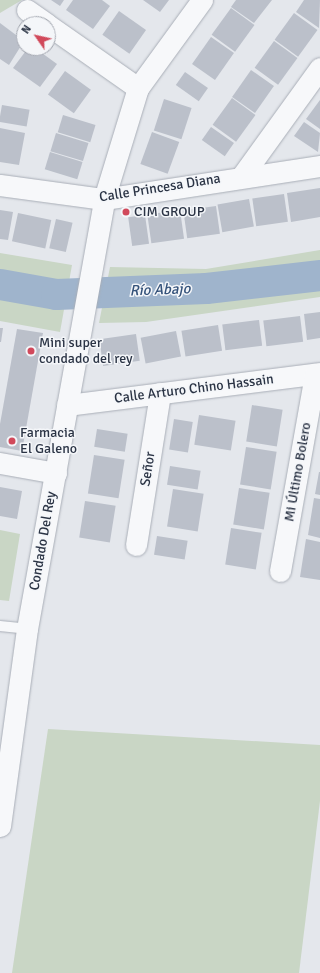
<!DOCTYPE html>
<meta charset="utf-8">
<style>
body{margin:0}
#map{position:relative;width:320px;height:973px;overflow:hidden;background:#e4e7ec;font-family:Signika,sans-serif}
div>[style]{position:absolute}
.green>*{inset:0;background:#c9d6c5}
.river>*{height:31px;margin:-15.5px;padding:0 15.5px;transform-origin:15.5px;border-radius:15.5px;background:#9fb4cc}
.building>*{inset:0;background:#bbc0ca;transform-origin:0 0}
.roads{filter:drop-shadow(0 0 1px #a9aeb7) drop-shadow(0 0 1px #a9aeb7)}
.service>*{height:10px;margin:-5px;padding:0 5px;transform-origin:5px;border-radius:5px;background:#f7f8fa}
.minor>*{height:21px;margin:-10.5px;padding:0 10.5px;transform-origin:10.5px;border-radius:10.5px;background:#f7f8fa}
.dots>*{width:11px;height:11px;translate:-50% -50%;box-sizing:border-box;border:2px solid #f4f6f9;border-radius:50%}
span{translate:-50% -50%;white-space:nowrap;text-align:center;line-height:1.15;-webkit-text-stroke:3px #f4f6f9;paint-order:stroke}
.street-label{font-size:14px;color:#2b3445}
.poi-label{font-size:14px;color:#2b3445}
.left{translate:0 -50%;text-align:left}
.water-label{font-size:15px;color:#34527a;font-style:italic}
.north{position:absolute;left:16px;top:16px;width:40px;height:40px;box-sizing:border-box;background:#f4f6f9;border:1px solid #a4a8b1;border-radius:50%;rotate:304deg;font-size:11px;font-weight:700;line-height:16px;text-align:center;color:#2b3445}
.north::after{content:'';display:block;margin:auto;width:14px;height:18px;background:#d1495b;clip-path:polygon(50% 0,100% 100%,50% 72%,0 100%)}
</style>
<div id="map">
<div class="green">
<div style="clip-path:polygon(0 0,22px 0,0 13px)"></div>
<div style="clip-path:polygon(320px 250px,320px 297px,146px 322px,99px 323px,110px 267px,206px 269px)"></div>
<div style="clip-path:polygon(0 253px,72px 265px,60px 332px,0 321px)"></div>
<div style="clip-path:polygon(0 530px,20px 534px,9px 601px,0 600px)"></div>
<div style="clip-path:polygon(48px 729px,320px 745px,320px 801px,299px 973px,12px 973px)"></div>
</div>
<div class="river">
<div style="left:0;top:284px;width:57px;rotate:10.1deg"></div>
<div style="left:56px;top:294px;width:150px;rotate:-2.3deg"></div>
<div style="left:206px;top:288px;width:115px;rotate:-6.5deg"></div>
</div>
<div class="building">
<div style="clip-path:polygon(51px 0,64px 0,60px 6px)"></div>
<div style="clip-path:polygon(73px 0,102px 0,110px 6px,93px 29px,66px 10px)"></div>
<div style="clip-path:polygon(143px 0,169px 0,160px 12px)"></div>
<div style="clip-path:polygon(236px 0,272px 0,254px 23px,231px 7px)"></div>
<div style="clip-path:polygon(304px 0,320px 0,319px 28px,296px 12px)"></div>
<div style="left:231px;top:8px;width:29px;height:33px;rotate:36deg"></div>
<div style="left:119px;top:11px;width:33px;height:29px;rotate:35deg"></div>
<div style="left:294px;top:13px;width:29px;height:33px;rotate:36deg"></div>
<div style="clip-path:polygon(0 23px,24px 41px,9px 65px,0 59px)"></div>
<div style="left:211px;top:37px;width:28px;height:33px;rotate:35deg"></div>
<div style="left:274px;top:41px;width:29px;height:33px;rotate:36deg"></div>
<div style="clip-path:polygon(28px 48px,35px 48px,57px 64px,40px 87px,13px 68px)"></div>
<div style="left:251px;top:70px;width:28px;height:33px;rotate:35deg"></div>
<div style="left:65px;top:71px;width:32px;height:29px;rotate:36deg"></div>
<div style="left:185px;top:72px;width:28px;height:16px;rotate:35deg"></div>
<div style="left:232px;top:98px;width:29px;height:33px;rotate:36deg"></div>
<div style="left:164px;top:99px;width:29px;height:33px;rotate:18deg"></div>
<div style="clip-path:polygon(320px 100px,320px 129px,306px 119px)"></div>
<div style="left:2px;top:105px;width:28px;height:17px;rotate:10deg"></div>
<div style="left:63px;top:115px;width:34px;height:18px;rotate:17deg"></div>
<div style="clip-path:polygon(304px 122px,320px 133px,318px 152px,294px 136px)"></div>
<div style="left:211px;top:127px;width:28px;height:16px;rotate:35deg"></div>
<div style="clip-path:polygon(0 128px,25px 133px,19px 165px,0 162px)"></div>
<div style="left:152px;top:132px;width:29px;height:34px;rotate:20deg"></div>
<div style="left:56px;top:133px;width:34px;height:19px;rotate:17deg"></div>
<div style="left:50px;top:152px;width:34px;height:18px;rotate:17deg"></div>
<div style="clip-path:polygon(320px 188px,320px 217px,291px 222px,287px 193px)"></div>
<div style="left:284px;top:194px;width:28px;height:32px;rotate:82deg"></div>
<div style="left:249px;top:199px;width:28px;height:32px;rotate:80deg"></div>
<div style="left:216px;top:206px;width:28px;height:33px;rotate:82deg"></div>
<div style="clip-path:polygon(0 210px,13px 212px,8px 240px,0 239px)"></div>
<div style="left:180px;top:210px;width:29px;height:33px;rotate:82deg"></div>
<div style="left:18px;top:213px;width:34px;height:29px;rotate:12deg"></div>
<div style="left:145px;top:215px;width:29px;height:17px;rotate:82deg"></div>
<div style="left:56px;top:219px;width:17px;height:30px;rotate:13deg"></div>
<div style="clip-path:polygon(320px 312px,320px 338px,307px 340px,304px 314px)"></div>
<div style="left:300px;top:316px;width:26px;height:37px;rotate:83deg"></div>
<div style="left:259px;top:320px;width:26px;height:37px;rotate:83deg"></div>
<div style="left:218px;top:325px;width:26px;height:37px;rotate:81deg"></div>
<div style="clip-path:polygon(0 328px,3px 328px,1px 342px,0 342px)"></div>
<div style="clip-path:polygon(17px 329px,43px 333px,22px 451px,0 447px,0 424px)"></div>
<div style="left:176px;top:331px;width:26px;height:36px;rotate:79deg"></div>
<div style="left:136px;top:334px;width:27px;height:37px;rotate:82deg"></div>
<div style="left:252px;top:405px;width:31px;height:37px;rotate:9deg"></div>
<div style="left:199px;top:415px;width:37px;height:30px;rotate:9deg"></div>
<div style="left:174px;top:419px;width:19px;height:31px;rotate:9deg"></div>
<div style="left:97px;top:429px;width:31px;height:18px;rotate:9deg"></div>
<div style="left:246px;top:447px;width:31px;height:38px;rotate:9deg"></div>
<div style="left:94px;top:455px;width:31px;height:39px;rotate:9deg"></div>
<div style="left:170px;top:466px;width:31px;height:19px;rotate:9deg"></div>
<div style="clip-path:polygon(319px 472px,320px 472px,320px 495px,315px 494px)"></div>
<div style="clip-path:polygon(0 487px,22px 491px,17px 519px,0 516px)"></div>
<div style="left:239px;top:488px;width:31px;height:37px;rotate:9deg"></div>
<div style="left:173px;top:489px;width:31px;height:38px;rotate:9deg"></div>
<div style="clip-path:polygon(314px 498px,320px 499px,320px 538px,308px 535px)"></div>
<div style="left:85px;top:501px;width:31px;height:37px;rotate:9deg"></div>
<div style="left:231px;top:528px;width:31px;height:37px;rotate:9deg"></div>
<div style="left:157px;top:536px;width:31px;height:19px;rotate:9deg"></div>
<div style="clip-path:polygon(306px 539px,320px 542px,320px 580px,300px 577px)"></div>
</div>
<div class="roads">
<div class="service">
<div style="left:0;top:626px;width:27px;rotate:6deg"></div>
</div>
<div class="minor">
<div style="left:27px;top:10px;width:24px;rotate:35deg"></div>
<div style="left:48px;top:25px;width:110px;rotate:35deg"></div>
<div style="left:242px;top:176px;width:133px;rotate:-54.2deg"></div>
<div style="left:0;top:185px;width:105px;rotate:7.7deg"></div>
<div style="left:104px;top:199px;width:219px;rotate:-8.7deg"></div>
<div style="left:67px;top:405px;width:255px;rotate:-7.2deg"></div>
<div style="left:0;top:463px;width:57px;rotate:10.1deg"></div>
<div style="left:136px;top:545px;width:154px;rotate:-81deg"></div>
<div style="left:280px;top:571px;width:200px;rotate:-79.9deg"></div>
<div style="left:0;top:826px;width:199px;rotate:-82.2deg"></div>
<div style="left:27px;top:629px;width:437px;rotate:-79.8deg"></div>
<div style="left:104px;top:199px;width:116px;rotate:-73deg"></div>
<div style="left:138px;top:88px;width:109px;rotate:-54deg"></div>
</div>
</div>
<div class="dots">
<div style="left:126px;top:212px;background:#d1495b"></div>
<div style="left:31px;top:351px;background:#d1495b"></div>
<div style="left:12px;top:441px;background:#d1495b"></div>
</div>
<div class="street-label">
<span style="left:160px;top:188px;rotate:-9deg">Calle Princesa Diana</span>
<span style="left:194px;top:389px;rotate:-7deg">Calle Arturo Chino Hassain</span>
<span style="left:148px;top:469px;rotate:-81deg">Señor</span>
<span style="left:298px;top:472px;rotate:-80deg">Mi Último Bolero</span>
<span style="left:43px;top:541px;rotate:-80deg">Condado Del Rey</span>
</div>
<div class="poi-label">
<span class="left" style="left:134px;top:212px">CIM GROUP</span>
<span class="left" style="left:39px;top:351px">Mini super<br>condado del rey</span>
<span class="left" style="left:20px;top:441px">Farmacia<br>El Galeno</span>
</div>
<div class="water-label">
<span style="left:160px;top:290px;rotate:-2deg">Río Abajo</span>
</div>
<div class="north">N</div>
</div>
